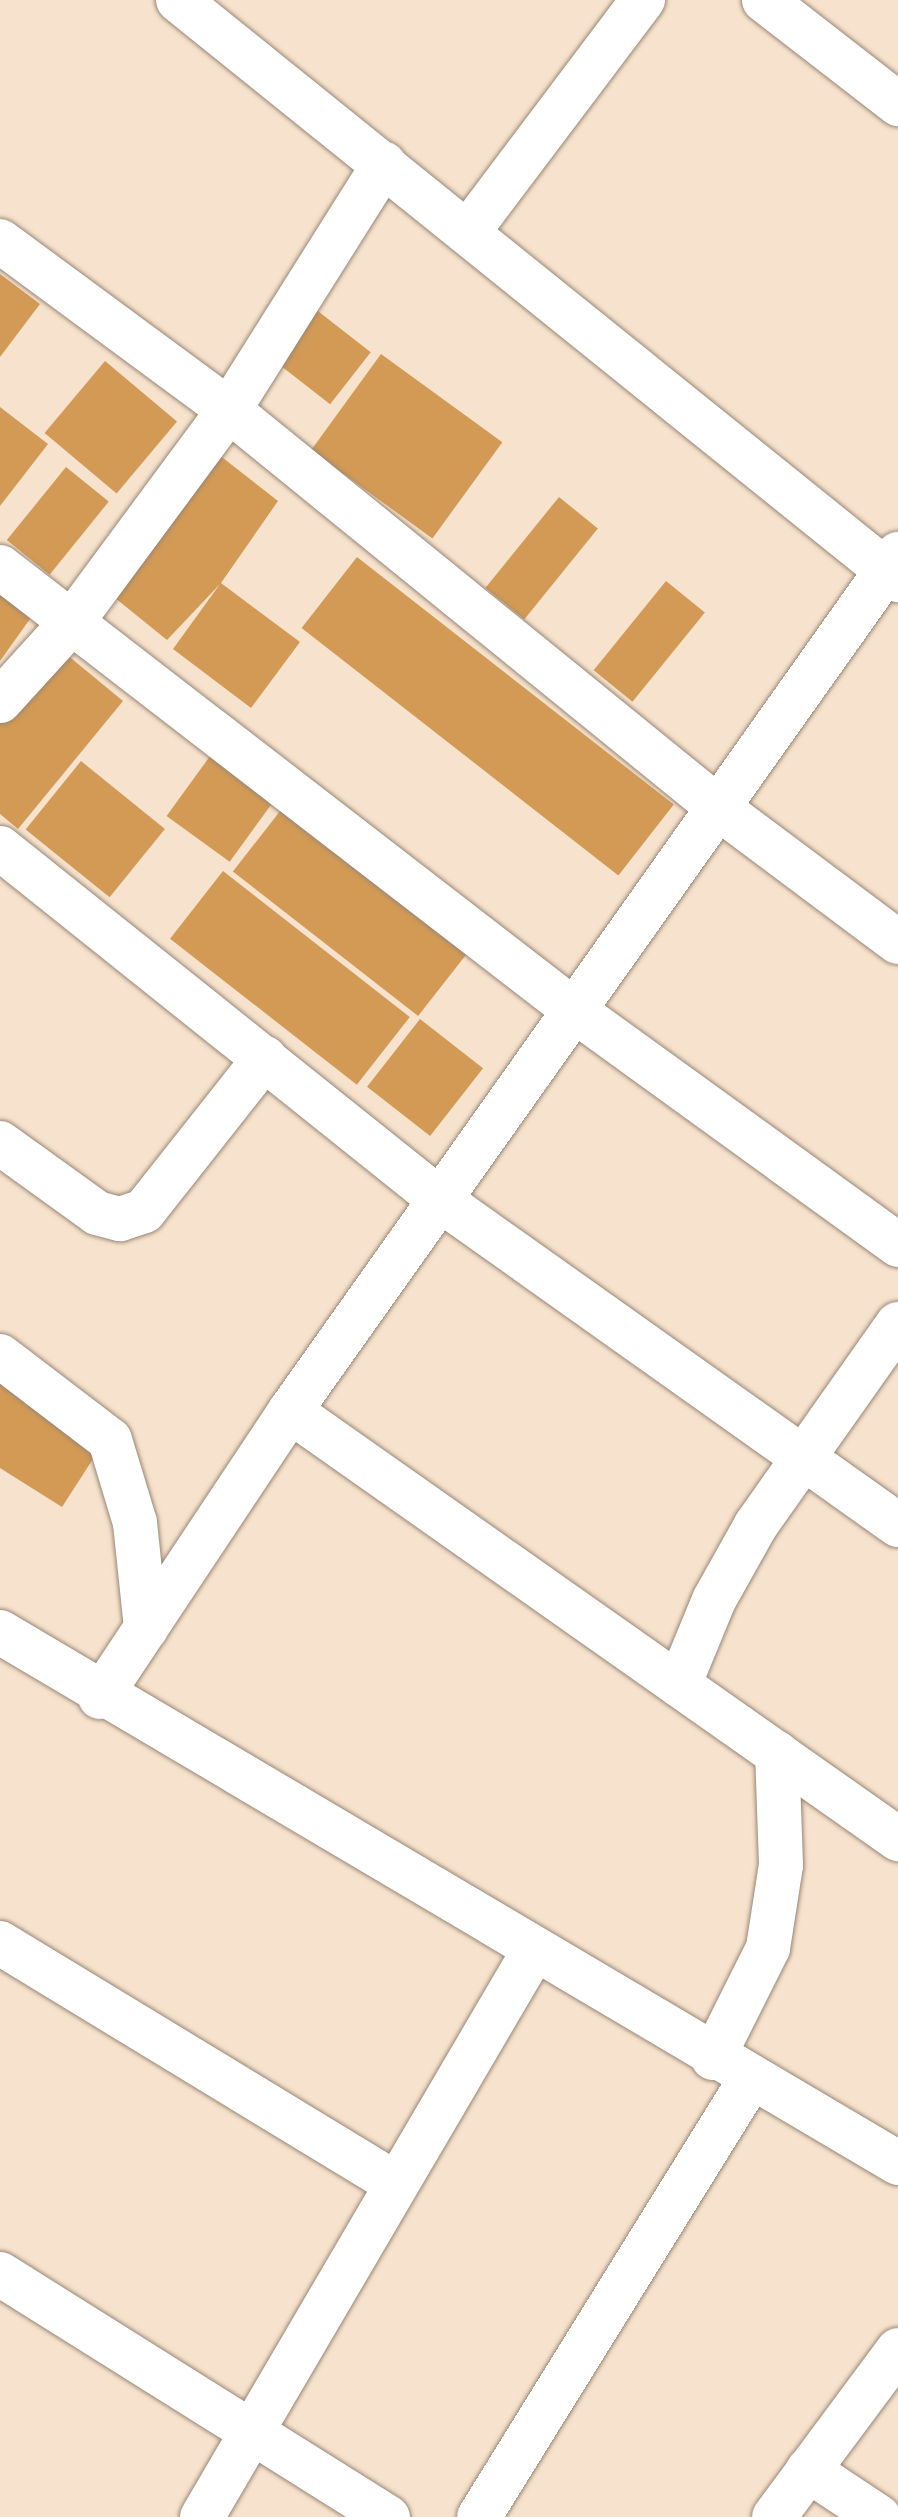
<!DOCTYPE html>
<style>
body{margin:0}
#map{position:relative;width:898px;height:2517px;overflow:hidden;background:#f7e3cd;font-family:"Sorts Mill Goudy",serif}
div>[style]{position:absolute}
.building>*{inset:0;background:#d29a55;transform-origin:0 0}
.roads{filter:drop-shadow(0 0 2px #998676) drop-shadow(0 0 2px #998676)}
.minor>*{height:44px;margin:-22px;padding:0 22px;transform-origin:22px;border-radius:22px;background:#fff}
span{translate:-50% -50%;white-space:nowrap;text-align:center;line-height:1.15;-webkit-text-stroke:6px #fff;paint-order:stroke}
</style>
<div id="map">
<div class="building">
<div style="clip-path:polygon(0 274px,40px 304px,0 357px)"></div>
<div style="left:314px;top:308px;width:72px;height:66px;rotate:38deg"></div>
<div style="left:381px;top:354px;width:150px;height:119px;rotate:36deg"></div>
<div style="left:105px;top:361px;width:94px;height:94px;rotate:40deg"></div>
<div style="clip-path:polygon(0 407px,48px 444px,0 506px)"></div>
<div style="clip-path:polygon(214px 451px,278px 501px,221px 583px,300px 642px,251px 708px,173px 649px,220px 584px,167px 640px,104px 589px)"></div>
<div style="left:66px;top:467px;width:55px;height:94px;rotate:39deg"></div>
<div style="left:559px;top:497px;width:50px;height:117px;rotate:39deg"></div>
<div style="left:357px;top:557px;width:402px;height:90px;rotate:38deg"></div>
<div style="left:666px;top:581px;width:50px;height:115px;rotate:39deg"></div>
<div style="clip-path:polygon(0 587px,35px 612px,0 661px)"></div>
<div style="clip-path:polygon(60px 649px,123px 701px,18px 829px,0 814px,0 722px)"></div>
<div style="left:213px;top:752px;width:78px;height:79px;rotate:36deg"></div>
<div style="left:81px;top:761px;width:108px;height:88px;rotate:39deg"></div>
<div style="left:284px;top:806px;width:235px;height:83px;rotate:38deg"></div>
<div style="left:223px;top:871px;width:237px;height:86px;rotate:38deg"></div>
<div style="left:420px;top:1019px;width:80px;height:86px;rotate:38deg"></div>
<div style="clip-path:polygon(0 1365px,102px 1445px,62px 1507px,0 1468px)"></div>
</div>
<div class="roads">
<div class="minor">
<div style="left:178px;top:0;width:925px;rotate:38.85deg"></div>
<div style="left:764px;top:0;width:170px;rotate:37.8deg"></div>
<div style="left:468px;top:232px;width:291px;rotate:-53deg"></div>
<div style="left:0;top:241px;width:285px;rotate:36.4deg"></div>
<div style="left:229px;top:410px;width:633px;rotate:39.1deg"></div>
<div style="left:720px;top:809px;width:222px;rotate:36.8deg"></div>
<div style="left:0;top:567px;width:726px;rotate:37.67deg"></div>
<div style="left:575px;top:1011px;width:399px;rotate:35.9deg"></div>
<div style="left:0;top:701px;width:107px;rotate:-47.7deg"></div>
<div style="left:72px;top:622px;width:264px;rotate:-53.5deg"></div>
<div style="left:229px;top:410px;width:291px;rotate:-57.8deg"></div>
<div style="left:0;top:848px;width:567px;rotate:38.63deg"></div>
<div style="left:443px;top:1202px;width:558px;rotate:35.37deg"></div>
<div style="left:0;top:1143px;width:120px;rotate:35.8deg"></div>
<div style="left:97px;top:1213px;width:24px;rotate:15deg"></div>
<div style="left:120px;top:1219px;width:25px;rotate:-18deg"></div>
<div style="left:144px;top:1211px;width:195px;rotate:-51.7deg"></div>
<div style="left:0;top:1356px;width:138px;rotate:37.4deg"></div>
<div style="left:110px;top:1440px;width:87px;rotate:73.2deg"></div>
<div style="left:135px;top:1523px;width:106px;rotate:84deg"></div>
<div style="left:290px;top:1411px;width:744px;rotate:35.14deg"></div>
<div style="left:0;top:1632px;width:1043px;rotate:30.6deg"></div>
<div style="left:679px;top:1685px;width:92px;rotate:-67.6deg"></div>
<div style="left:714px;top:1600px;width:86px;rotate:-60.8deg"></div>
<div style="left:756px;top:1525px;width:246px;rotate:-54.8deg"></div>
<div style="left:100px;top:1697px;width:343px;rotate:-56.4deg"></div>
<div style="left:290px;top:1411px;width:1051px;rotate:-54.65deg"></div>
<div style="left:0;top:1943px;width:464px;rotate:31.3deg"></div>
<div style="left:713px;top:2058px;width:123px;rotate:-63.4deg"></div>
<div style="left:768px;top:1948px;width:84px;rotate:-81.1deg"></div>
<div style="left:781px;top:1865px;width:112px;rotate:-92deg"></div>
<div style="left:0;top:2274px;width:458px;rotate:32.1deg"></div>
<div style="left:808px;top:2470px;width:85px;rotate:33.5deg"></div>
<div style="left:202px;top:2517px;width:655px;rotate:-59.64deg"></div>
<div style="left:479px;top:2517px;width:514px;rotate:-58.2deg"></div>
<div style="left:774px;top:2517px;width:208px;rotate:-53.4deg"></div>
</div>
</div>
</div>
